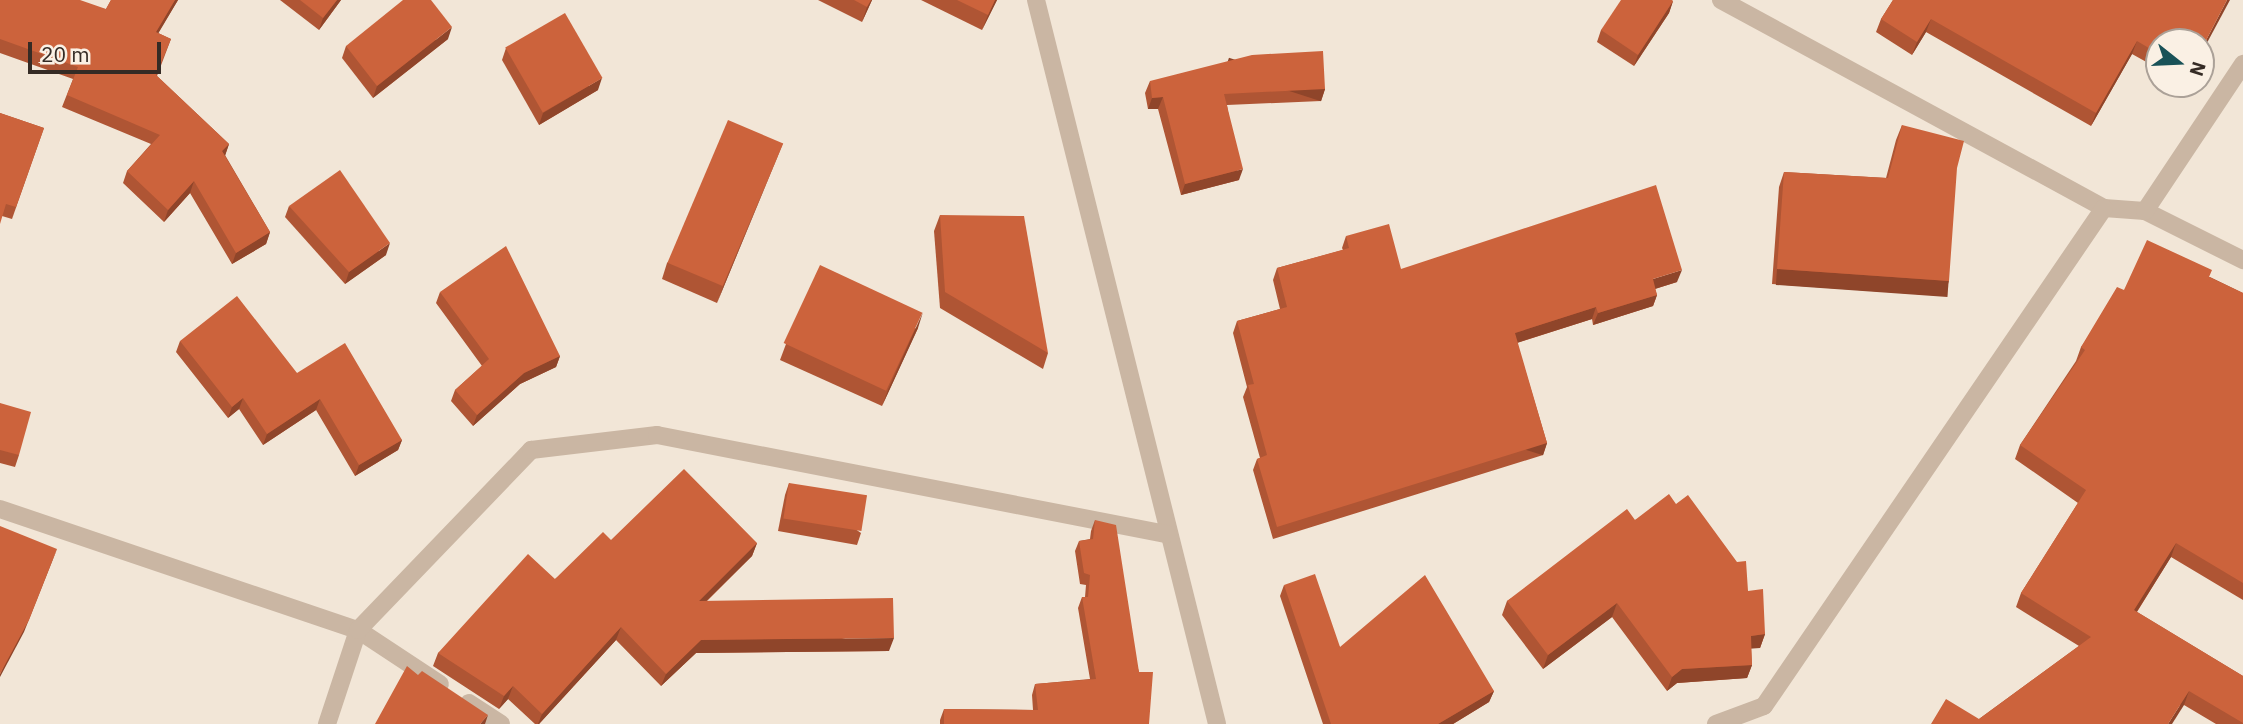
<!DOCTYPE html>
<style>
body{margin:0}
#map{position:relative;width:2243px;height:724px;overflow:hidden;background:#f2e6d7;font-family:"IBM Plex Sans",sans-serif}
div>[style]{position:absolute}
.street>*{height:18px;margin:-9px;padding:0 9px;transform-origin:9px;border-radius:9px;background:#cab6a3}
.wall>*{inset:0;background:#af5534}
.shaded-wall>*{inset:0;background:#8f452a;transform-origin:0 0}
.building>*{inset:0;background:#cc633c;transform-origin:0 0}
span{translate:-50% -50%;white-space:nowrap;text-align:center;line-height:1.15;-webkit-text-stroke:6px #faf0e4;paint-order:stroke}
.north{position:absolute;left:2145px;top:28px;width:70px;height:70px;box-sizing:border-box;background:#faf0e4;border:2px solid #aba198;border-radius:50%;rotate:108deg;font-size:19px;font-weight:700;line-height:28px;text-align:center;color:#352b25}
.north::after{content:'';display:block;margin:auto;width:24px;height:32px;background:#195258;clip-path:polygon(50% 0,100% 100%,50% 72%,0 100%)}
.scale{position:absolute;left:28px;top:42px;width:133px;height:32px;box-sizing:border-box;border:4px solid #352b25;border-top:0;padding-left:9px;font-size:21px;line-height:24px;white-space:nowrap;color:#352b25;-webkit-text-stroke:5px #faf0e4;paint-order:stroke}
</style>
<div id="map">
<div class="street">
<div style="left:1036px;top:0;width:746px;rotate:75.96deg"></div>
<div style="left:1721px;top:0;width:436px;rotate:28.5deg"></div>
<div style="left:2104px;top:208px;width:41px;rotate:4.2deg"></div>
<div style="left:2145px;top:211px;width:110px;rotate:26.6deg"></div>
<div style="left:2145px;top:211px;width:177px;rotate:-56.3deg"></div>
<div style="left:0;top:509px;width:378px;rotate:18.7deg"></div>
<div style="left:358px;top:630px;width:98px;rotate:33.4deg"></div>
<div style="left:469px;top:703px;width:38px;rotate:33deg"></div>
<div style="left:327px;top:724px;width:99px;rotate:-71.7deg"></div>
<div style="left:358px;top:630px;width:250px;rotate:-46.1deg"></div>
<div style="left:531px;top:450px;width:127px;rotate:-6.8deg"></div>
<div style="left:657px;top:435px;width:519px;rotate:11.01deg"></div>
<div style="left:1716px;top:724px;width:51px;rotate:-20.6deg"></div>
<div style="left:1764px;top:706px;width:603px;rotate:-55.68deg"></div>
</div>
<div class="wall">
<div style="clip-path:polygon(0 0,106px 9px,111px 0,178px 0,158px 33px,171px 39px,157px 76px,229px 144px,225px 155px,270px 232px,266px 244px,232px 264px,190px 193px,164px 222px,123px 183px,127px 171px,151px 144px,62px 107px,73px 79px,0 53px)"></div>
<div style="clip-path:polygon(280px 0,341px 0,319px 30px)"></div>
<div style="clip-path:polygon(818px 0,872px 0,862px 22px)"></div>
<div style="clip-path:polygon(921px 0,997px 0,982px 30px)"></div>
<div style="clip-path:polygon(1893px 0,2159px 42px,2159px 69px,2132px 54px,2091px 126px,1926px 32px,1912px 55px,1876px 32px,1881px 19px)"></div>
<div style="clip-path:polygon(1673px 1px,1669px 13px,1634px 66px,1597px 42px,1601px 30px)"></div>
<div style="clip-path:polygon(448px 39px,373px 98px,342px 58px,346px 46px)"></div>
<div style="clip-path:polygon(506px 48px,598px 90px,539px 125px,502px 60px)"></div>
<div style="clip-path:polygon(1150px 81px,1325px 89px,1321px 101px,1227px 105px,1239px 180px,1181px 195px,1158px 109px,1148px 109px,1145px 93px)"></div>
<div style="clip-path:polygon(0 113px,44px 128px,12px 219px,2px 216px)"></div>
<div style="clip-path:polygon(1902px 125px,1949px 281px,1944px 296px,1772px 284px,1779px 187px,1784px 172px,1886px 178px,1896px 140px)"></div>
<div style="clip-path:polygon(783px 143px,717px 303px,662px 279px,667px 263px)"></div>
<div style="clip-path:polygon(289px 206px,386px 255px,345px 284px,285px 217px)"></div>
<div style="clip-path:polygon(940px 215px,1048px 353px,1043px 369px,940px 308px,934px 231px)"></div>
<div style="clip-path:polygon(1346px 236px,1401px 269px,1677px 282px,1655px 289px,1657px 295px,1653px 306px,1593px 325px,1592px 319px,1517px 343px,1547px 443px,1543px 455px,1273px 539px,1253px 470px,1257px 459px,1260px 458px,1243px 397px,1247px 387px,1233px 333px,1237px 321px,1280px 309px,1273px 280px,1277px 268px,1343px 250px,1342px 248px)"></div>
<div style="clip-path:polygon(2210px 277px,2243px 293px,2243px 600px,2171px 557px,2137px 612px,2243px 676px,2243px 724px,2216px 724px,2184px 705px,1979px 719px,2079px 646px,2016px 607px,2021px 593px,2078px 503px,2015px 459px,2020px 445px,2076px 361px,2081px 347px,2124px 290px)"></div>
<div style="clip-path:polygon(440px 292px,560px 356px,556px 367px,520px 384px,473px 426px,451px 401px,455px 390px,482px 366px,436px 303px)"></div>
<div style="clip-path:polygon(918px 328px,882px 406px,780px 360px,786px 344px)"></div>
<div style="clip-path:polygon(180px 341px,297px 373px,402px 440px,398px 450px,355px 476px,316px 410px,263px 445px,239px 409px,228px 418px,176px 352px)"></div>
<div style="clip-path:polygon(0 403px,19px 455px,15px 467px,0 463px)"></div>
<div style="clip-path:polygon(789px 483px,861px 533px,857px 545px,778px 531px,785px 495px)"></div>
<div style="clip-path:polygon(1676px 504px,1748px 591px,1765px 634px,1760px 648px,1751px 648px,1752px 665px,1747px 678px,1677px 683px,1667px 691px,1612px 617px,1543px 669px,1502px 615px,1507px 601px,1635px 520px)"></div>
<div style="clip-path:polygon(1095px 520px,1139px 672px,1149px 724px,940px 724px,940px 720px,944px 709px,1033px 710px,1032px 695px,1035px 684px,1090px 679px,1078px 608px,1082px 597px,1085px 597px,1086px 585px,1080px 584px,1075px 551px,1079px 541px,1090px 539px,1091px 531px)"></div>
<div style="clip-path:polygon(611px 540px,757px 543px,752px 556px,707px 601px,889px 651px,696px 653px,661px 686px,616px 640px,539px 724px,535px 724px,508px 699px,499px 709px,433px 666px,438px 653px,555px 579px)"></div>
<div style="clip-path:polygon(1284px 585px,1340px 647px,1494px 691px,1489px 702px,1453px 724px,1323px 724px,1280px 596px)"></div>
</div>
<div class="shaded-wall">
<div style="clip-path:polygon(175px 0,178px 0,152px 44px,156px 32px)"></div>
<div style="clip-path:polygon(337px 0,341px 0,319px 30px,323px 18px)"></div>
<div style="clip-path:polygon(871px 0,872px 0,862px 22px,867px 7px)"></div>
<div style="clip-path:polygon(995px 0,997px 0,982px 30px,988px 15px)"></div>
<div style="clip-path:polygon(2227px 0,2230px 0,2201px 54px,2201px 50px)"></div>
<div style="clip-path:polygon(1673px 1px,1669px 13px,1634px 66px,1638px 55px)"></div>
<div style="clip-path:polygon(1931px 19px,1926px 32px,1912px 55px,1917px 42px)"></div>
<div style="clip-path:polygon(452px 27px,448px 39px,373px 98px,377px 86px)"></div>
<div style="clip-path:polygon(2137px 41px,2132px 54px,2091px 126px,2096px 113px)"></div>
<div style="clip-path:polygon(602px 78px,598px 90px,539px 125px,543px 113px)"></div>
<div style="left:1325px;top:89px;width:13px;height:101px;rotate:108deg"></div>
<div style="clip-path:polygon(1163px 97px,1158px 109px,1148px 109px,1152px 98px)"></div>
<div style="clip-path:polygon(783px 143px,777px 158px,717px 303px,723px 287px)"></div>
<div style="clip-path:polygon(229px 144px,225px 156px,222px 151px)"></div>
<div style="clip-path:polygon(1243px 169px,1239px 180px,1181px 195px,1185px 184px)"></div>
<div style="clip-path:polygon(194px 181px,190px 193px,164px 222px,168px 210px)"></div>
<div style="clip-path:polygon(270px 232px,266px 244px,232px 264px,236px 253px)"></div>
<div style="clip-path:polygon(390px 243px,386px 255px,345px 284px,349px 272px)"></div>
<div style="left:1777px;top:269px;width:172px;height:16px;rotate:4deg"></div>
<div style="clip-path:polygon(1682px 270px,1677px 282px,1648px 291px,1653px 279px)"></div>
<div style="clip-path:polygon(1657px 295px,1653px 306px,1593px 325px,1598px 313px)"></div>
<div style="clip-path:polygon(1596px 307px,1592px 319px,1510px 345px,1515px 333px)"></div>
<div style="clip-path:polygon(923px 312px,918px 328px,882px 406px,888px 390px)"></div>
<div style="clip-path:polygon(560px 356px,556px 367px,520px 384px,473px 426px,477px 415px,524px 373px)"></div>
<div style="clip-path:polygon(243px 398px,239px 409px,228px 418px,232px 407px)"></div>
<div style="clip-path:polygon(320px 399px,316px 410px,263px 445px,267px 434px)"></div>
<div style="clip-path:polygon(402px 440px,398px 450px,355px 476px,359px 465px)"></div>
<div style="left:1547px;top:443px;width:13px;height:283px;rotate:108deg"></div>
<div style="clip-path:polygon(757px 543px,752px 556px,694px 613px,699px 601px)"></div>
<div style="clip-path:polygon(2176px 543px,2171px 557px,2129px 624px,2134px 610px)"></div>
<div style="clip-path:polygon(57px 549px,24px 632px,0 677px,0 674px)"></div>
<div style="clip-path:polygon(1617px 603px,1612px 617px,1543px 669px,1548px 655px)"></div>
<div style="clip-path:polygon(621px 627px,616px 640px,539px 724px,538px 724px,542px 714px)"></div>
<div style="clip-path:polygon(1765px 634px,1760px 648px,1746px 649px,1751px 636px)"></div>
<div style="clip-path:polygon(894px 638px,889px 651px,696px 653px,661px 686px,666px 674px,701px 640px)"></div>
<div style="clip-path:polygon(1752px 665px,1747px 678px,1677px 683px,1667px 691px,1672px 677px,1682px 669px)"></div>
<div style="clip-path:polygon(513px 686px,508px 699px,499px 709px,504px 696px)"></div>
<div style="clip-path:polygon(1494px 691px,1489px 702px,1453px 724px,1438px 724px)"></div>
<div style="clip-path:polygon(2189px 691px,2184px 705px,2172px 724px,2168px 724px)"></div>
<div style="clip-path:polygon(488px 715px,485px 724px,480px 724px)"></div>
</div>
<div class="building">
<div style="clip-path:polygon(0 0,80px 0,106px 9px,111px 0,175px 0,156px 32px,171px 39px,156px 75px,229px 144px,222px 151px,270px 232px,236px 253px,194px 181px,168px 210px,127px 171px,160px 135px,67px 95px,78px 67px,0 39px)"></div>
<div style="clip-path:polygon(300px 0,337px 0,323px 18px)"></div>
<div style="clip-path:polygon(403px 0,431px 0,452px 27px,377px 86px,346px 46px)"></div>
<div style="clip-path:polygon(854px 0,871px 0,867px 7px)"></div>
<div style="clip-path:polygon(957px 0,995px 0,988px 15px)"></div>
<div style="clip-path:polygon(1621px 0,1672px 0,1673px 1px,1638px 55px,1601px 30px)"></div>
<div style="clip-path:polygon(1893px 0,2227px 0,2201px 50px,2201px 42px,2159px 42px,2159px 54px,2137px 41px,2096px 113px,1931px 19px,1917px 42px,1881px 19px)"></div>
<div style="left:565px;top:13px;width:75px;height:69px;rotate:60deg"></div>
<div style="clip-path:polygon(1323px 51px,1325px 89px,1224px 94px,1243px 169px,1185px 184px,1163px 97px,1152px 98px,1150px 81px,1252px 55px)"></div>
<div style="clip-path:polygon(0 113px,44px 128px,16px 207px,6px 204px,0 224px)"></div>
<div style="left:728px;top:120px;width:60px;height:155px;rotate:23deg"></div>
<div style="clip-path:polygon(1902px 125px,1964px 141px,1957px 168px,1949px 281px,1777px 269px,1784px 172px,1888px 178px)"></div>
<div style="clip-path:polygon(340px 170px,390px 243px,349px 272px,289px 206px)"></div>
<div style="clip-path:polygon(1656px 185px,1682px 270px,1653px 279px,1657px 295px,1598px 313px,1596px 307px,1515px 333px,1547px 443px,1277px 527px,1257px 459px,1267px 455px,1248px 385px,1254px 384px,1237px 321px,1287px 307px,1277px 268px,1349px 248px,1346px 236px,1389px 224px,1401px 269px)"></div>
<div style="clip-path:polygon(940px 215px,1024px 216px,1048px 353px,945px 292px)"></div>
<div style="clip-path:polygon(2147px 240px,2212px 270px,2209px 277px,2243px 293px,2243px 583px,2176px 543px,2134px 610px,2243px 676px,2243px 723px,2189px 691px,2168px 724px,1931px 724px,1946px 699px,1979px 719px,2091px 637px,2021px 593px,2086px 490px,2020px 445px,2085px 350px,2081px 347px,2117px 287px,2124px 290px)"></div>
<div style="clip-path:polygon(506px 246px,560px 356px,524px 373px,477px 415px,455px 390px,489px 359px,440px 292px)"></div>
<div style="left:820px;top:265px;width:113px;height:86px;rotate:25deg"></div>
<div style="clip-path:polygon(237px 296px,297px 373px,345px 343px,402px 440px,359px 465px,320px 399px,267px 434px,243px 398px,232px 407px,180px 341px)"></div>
<div style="clip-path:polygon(0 403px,31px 412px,19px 455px,0 450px)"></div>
<div style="clip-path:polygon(684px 469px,757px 543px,699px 601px,893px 598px,894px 638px,701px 640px,666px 674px,621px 627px,542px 714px,513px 686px,504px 696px,438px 653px,528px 554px,555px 579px,603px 532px,611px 540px)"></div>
<div style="left:789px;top:483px;width:79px;height:36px;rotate:9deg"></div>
<div style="clip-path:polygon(1669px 494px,1676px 504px,1688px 495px,1737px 562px,1746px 561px,1748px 591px,1763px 589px,1765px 634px,1751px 636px,1752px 665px,1682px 669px,1672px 677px,1617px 603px,1548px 655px,1507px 601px,1627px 509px,1635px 520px)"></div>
<div style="clip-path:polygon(1095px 520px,1116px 525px,1139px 672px,1153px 672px,1149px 724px,944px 724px,944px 709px,1038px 710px,1035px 684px,1096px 679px,1082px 597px,1088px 597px,1090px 575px,1084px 573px,1079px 541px,1093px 539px)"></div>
<div style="clip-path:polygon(0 526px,57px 549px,29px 620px,0 674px)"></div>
<div style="clip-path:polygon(1315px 574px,1340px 647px,1425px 575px,1494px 691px,1438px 724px,1331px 724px,1284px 585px)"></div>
<div style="clip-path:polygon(407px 666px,418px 675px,422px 671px,488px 715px,480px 724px,375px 724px)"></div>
</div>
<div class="north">N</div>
<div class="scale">20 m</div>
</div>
